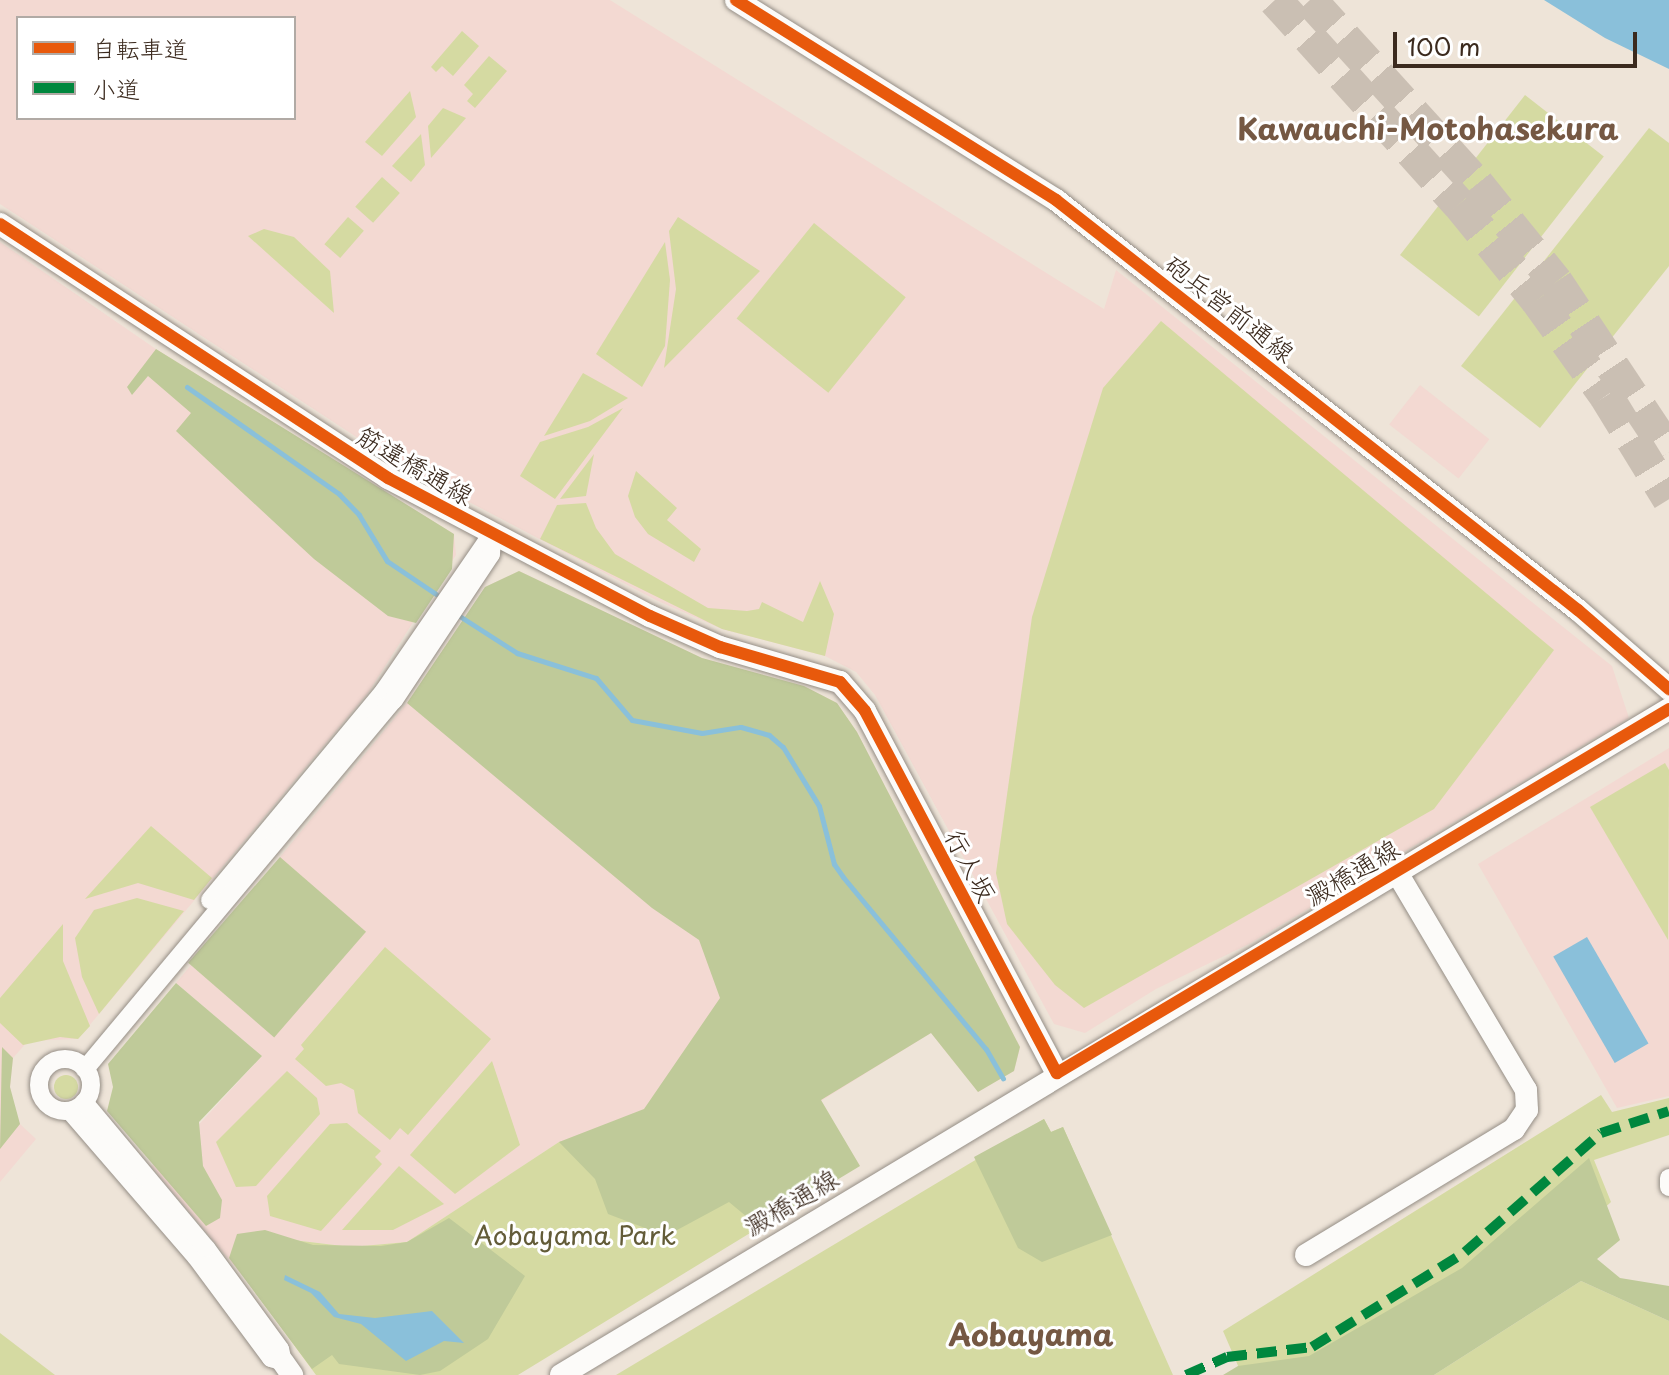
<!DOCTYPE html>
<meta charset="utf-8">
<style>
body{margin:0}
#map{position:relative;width:1669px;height:1375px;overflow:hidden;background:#eee4d8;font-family:"Playpen Sans","Klee One",sans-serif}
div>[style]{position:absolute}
.built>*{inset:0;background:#f3d9d2;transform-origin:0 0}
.green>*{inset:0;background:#d5daa2;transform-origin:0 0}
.round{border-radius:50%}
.forest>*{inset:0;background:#bfca99;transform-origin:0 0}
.water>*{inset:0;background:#8ac0da;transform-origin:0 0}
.stream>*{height:5px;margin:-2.5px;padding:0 2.5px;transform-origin:2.5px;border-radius:2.5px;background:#8ac0da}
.motorway-tunnel>*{height:34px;margin-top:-17px;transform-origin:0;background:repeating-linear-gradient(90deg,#cabfb3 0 34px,transparent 0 51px)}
.roads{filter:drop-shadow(0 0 2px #958e86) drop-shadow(0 0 2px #958e86)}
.minor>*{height:18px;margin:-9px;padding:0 9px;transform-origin:9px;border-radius:9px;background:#fcfbf9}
.minor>.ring{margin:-9px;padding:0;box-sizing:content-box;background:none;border:18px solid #fcfbf9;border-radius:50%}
.tertiary>*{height:22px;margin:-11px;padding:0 11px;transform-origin:11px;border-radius:11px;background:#fcfbf9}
.quiet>*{height:10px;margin-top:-5px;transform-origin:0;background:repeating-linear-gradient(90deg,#00873e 0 20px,transparent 0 30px)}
.cycleway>*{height:12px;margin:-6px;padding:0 6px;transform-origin:6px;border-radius:6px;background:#e8590c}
span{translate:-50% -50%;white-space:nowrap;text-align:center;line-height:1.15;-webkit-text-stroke:6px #fff;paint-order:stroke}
.street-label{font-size:26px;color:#3b2a1e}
.park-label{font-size:26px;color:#635c38}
.quarter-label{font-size:30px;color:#755843;font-weight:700}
.legend{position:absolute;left:16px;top:16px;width:280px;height:104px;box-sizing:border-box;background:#fff;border:2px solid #b1aaa5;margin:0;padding:10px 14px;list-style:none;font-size:24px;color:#3b2a1e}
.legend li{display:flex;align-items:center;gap:16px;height:40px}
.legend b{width:40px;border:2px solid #b1aaa5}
.scale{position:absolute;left:1393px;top:32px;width:244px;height:36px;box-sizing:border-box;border:4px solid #3b2a1e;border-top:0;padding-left:10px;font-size:24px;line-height:28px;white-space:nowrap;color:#3b2a1e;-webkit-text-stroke:6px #fff;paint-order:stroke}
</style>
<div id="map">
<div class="built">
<div style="clip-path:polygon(evenodd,0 0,610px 0,1104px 309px,1116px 270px,1612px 666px,1629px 718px,1249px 944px,1156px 989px,1085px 1033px,1054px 1024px,875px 695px,856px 672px,825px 656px,722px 629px,658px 601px,448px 491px,390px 459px,0 204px,0 0,18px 18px,294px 18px,294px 118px,18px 118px,18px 18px)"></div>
<div style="clip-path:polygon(0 242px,156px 349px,454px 534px,456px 555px,368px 693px,78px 1039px,28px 1041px,13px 1058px,10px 1087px,15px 1110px,20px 1124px,36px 1139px,0 1182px)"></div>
<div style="left:1420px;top:385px;width:88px;height:50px;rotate:38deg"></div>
<div style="clip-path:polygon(519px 571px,702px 658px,804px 686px,837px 703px,857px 732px,1020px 1047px,1014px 1071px,978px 1092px,931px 1033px,821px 1101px,860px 1166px,559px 1142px,407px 1242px,351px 1247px,286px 1239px,246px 1280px,151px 1166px,171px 1155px,262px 1056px,176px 983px,407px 703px,485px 587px)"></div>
<div style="clip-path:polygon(1669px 748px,1669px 1096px,1617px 1108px,1478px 864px)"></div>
</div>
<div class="green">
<div style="clip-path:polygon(462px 31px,479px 46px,453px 76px,442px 66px,436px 72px,431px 67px)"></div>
<div style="clip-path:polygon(489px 56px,507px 71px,475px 108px,467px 101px,473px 94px,464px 85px)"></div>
<div style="clip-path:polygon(410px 91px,416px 117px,382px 156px,365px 142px)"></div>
<div style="left:1525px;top:95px;width:100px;height:203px;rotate:38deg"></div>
<div style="clip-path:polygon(443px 108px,466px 118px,431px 158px,428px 126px)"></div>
<div style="clip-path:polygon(1649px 128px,1669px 143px,1669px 266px,1540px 428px,1461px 366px)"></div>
<div style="clip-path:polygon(421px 134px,425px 165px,411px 182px,392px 166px)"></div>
<div style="left:382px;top:177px;width:24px;height:40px;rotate:42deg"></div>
<div style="left:348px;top:217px;width:21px;height:36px;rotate:41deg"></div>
<div style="clip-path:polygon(678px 217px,760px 271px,664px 368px,676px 289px,669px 231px)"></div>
<div style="left:814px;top:223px;width:118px;height:123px;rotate:39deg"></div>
<div style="clip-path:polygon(264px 229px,294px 237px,330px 271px,334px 313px,248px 236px)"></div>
<div style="clip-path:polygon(665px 242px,670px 280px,665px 346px,642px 387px,596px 354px)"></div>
<div style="clip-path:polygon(1161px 321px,1554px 650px,1434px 809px,1084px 1008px,1055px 985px,1007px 924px,996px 873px,1032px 617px,1103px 388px)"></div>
<div style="clip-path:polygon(583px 373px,628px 398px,590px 421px,544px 436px)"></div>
<div style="clip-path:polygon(623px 408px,555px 499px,520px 476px,540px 442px,588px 427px)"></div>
<div style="clip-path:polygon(594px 454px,586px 496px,560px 499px)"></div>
<div style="clip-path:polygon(636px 471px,677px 508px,667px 520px,701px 549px,694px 562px,648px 534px,635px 517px,628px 496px)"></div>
<div style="clip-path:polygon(586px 503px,596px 528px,615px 554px,708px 608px,747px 611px,759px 609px,762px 602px,803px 622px,820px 581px,834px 614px,825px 656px,722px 629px,540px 539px,557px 505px)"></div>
<div style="clip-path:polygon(1665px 763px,1669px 770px,1668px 940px,1590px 807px)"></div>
<div style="clip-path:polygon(151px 826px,212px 878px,194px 900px,138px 883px,85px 899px)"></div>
<div style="clip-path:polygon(137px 898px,184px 911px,99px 1014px,82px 977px,75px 938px,94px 910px)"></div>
<div style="clip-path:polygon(63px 924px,63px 961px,90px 1026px,78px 1039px,60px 1037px,23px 1045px,0 1023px,0 998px)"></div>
<div style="clip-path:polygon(385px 947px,491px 1039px,408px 1135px,400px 1128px,390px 1140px,358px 1113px,354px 1090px,341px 1083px,326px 1086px,295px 1059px,304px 1049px,301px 1045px)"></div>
<div style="clip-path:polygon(492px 1061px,520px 1145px,455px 1194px,410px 1155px)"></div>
<div style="clip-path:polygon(287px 1071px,317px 1098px,320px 1114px,256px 1186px,236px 1187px,216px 1142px)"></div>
<div class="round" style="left:54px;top:1075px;width:24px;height:24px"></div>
<div style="clip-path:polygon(1601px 1095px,1612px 1112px,1669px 1098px,1669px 1135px,1594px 1160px,1611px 1202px,1544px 1264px,1409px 1375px,1242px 1375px,1223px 1331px)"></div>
<div style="clip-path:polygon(1044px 1119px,1051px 1132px,1063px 1127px,1173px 1375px,616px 1375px)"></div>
<div style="clip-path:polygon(347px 1123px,381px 1151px,375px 1157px,382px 1164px,321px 1231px,270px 1216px,267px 1196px,330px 1124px)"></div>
<div style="clip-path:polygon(635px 1125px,804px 1200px,518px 1375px,316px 1375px,246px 1280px,285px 1239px,351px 1247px,407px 1242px,559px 1142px)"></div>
<div style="clip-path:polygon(399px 1166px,444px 1204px,393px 1230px,342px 1230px)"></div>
<div style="clip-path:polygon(1581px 1281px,1669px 1321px,1669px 1375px,1434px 1375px)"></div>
<div style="clip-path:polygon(0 1333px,55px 1375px,0 1375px)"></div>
</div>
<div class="forest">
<div style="clip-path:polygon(156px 349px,454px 534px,452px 569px,416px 623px,388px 616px,314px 559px,176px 431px,191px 413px,148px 376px,132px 395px,127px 387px)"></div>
<div style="clip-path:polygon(519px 571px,702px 658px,804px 686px,837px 703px,857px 732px,1020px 1047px,1014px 1071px,978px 1092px,931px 1033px,821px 1100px,860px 1166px,759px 1227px,729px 1202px,666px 1236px,608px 1214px,595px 1179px,559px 1142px,644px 1109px,720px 998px,699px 940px,652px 908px,407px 703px,485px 587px)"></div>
<div style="left:280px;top:857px;width:114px;height:140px;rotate:41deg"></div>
<div style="clip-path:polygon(176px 983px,262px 1056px,199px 1122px,203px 1166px,222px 1200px,220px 1218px,206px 1226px,107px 1111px,113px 1087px,108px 1064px)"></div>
<div style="clip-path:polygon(2px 1047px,13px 1058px,10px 1087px,20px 1124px,0 1149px)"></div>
<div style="clip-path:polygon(1044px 1119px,1051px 1132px,1063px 1127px,1112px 1235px,1042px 1262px,1018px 1248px,974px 1157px)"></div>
<div style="clip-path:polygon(1589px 1158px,1620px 1240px,1597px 1259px,1620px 1278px,1669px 1286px,1669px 1321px,1581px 1281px,1434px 1375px,1223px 1375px,1238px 1366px,1309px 1356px,1462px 1268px)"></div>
<div style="clip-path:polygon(449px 1218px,525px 1276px,488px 1339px,440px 1371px,420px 1375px,339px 1364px,332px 1355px,312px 1369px,229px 1258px,237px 1234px,265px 1230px,313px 1245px,381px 1246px,407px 1242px)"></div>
</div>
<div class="water">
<div style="clip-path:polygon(1544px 0,1669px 0,1669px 69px,1605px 38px)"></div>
<div style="left:1587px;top:937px;width:123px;height:39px;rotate:60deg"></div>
<div style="clip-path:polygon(285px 1275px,320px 1292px,339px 1314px,375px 1318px,432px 1311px,464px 1343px,444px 1341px,406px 1361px,361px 1324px,334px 1317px,311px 1293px,284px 1280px)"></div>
</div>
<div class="stream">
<div style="left:187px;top:387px;width:186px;rotate:35.1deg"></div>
<div style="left:339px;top:494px;width:29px;rotate:46deg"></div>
<div style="left:359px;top:515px;width:54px;rotate:58.7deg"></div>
<div style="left:387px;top:561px;width:59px;rotate:34deg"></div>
<div style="left:461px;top:617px;width:67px;rotate:32.7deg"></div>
<div style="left:517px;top:653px;width:83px;rotate:17.6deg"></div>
<div style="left:596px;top:678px;width:55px;rotate:49.4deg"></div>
<div style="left:632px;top:720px;width:71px;rotate:10.5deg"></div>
<div style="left:702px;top:733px;width:39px;rotate:-9deg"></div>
<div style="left:741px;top:727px;width:29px;rotate:16deg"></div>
<div style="left:769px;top:735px;width:18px;rotate:41deg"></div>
<div style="left:783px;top:747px;width:69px;rotate:58.6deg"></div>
<div style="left:819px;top:806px;width:60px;rotate:75.5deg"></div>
<div style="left:834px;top:864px;width:16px;rotate:55deg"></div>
<div style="left:843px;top:877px;width:224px;rotate:50.3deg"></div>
<div style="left:986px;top:1049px;width:34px;rotate:60deg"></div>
</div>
<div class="motorway-tunnel">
<div style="left:1275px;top:0;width:275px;rotate:48deg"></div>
<div style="left:1459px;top:204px;width:124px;rotate:50.9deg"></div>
<div style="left:1537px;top:300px;width:118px;rotate:54.3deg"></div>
<div style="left:1606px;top:396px;width:121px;rotate:58.5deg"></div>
<div style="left:1310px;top:0;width:248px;rotate:47.8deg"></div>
<div style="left:1477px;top:184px;width:126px;rotate:51.1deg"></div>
<div style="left:1556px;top:282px;width:204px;rotate:56.4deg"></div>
</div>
<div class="roads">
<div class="minor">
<div style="left:210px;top:900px;width:272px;rotate:-50.2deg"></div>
<div style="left:384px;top:691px;width:191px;rotate:-55.5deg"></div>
<div class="ring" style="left:39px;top:1059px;width:34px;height:34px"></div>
<div style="left:85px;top:1069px;width:481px;rotate:-50.1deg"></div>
<div style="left:394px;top:700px;width:175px;rotate:-56.4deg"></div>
<div style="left:491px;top:554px;width:20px;rotate:-87deg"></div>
<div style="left:70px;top:1111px;width:193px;rotate:49.2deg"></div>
<div style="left:196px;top:1257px;width:126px;rotate:53.4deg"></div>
<div style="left:271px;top:1358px;width:13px;rotate:18deg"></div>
<div style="left:283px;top:1362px;width:13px;rotate:-103deg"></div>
<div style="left:280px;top:1349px;width:125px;rotate:-126.2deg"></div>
<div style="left:206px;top:1248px;width:190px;rotate:-129.9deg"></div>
<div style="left:1669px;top:1178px;width:9px;rotate:90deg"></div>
</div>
<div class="tertiary">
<div style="left:736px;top:0;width:377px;rotate:32deg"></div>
<div style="left:1056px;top:200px;width:664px;rotate:38.15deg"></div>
<div style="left:1578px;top:610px;width:121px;rotate:41deg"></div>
<div style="left:0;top:224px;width:464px;rotate:33.2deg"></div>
<div style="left:388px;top:478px;width:296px;rotate:27.8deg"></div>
<div style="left:650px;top:616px;width:77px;rotate:23.9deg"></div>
<div style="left:720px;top:647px;width:125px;rotate:16.3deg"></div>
<div style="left:840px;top:682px;width:38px;rotate:49deg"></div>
<div style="left:865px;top:711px;width:410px;rotate:62.1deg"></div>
<div style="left:1306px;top:1255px;width:243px;rotate:-31.2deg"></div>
<div style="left:1514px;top:1129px;width:23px;rotate:-56deg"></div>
<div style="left:1527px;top:1110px;width:20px;rotate:-93deg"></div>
<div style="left:1526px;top:1090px;width:255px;rotate:-120.7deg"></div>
<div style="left:283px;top:1362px;width:16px;rotate:55deg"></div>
<div style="left:561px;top:1375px;width:1293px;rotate:-31.01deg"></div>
</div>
</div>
<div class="quiet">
<div style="left:1186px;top:1375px;width:45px;rotate:-23.7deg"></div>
<div style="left:1227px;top:1357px;width:86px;rotate:-6.7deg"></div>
<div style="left:1312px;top:1347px;width:180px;rotate:-31.8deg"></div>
<div style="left:1465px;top:1252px;width:181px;rotate:-41.2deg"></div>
<div style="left:1601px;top:1133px;width:71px;rotate:-17.9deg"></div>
</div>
<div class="cycleway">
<div style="left:736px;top:0;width:377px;rotate:32deg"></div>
<div style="left:1056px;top:200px;width:664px;rotate:38.15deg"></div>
<div style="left:1578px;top:610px;width:121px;rotate:41deg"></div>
<div style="left:0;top:224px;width:464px;rotate:33.2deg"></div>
<div style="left:388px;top:478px;width:296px;rotate:27.8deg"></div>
<div style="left:650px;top:616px;width:77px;rotate:23.9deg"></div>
<div style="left:720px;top:647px;width:125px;rotate:16.3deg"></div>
<div style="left:840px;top:682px;width:38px;rotate:49deg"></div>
<div style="left:865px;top:711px;width:410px;rotate:62.1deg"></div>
<div style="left:1057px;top:1073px;width:712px;rotate:-30.74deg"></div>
</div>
<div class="street-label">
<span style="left:1230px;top:308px;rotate:38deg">砲兵営前通線</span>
<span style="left:415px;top:465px;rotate:30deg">筋違橋通線</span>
<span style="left:971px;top:865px;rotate:62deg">行人坂</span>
<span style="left:1352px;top:872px;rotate:-31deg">澱橋通線</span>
<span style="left:791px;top:1202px;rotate:-31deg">澱橋通線</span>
</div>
<div class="park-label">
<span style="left:575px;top:1235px">Aobayama Park</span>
</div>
<div class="quarter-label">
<span style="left:1428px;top:128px">Kawauchi-Motohasekura</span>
<span style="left:1031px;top:1334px">Aobayama</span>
</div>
<ul class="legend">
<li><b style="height:10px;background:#e8590c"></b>自転車道</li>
<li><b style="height:10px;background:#00873e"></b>小道</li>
</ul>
<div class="scale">100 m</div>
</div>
